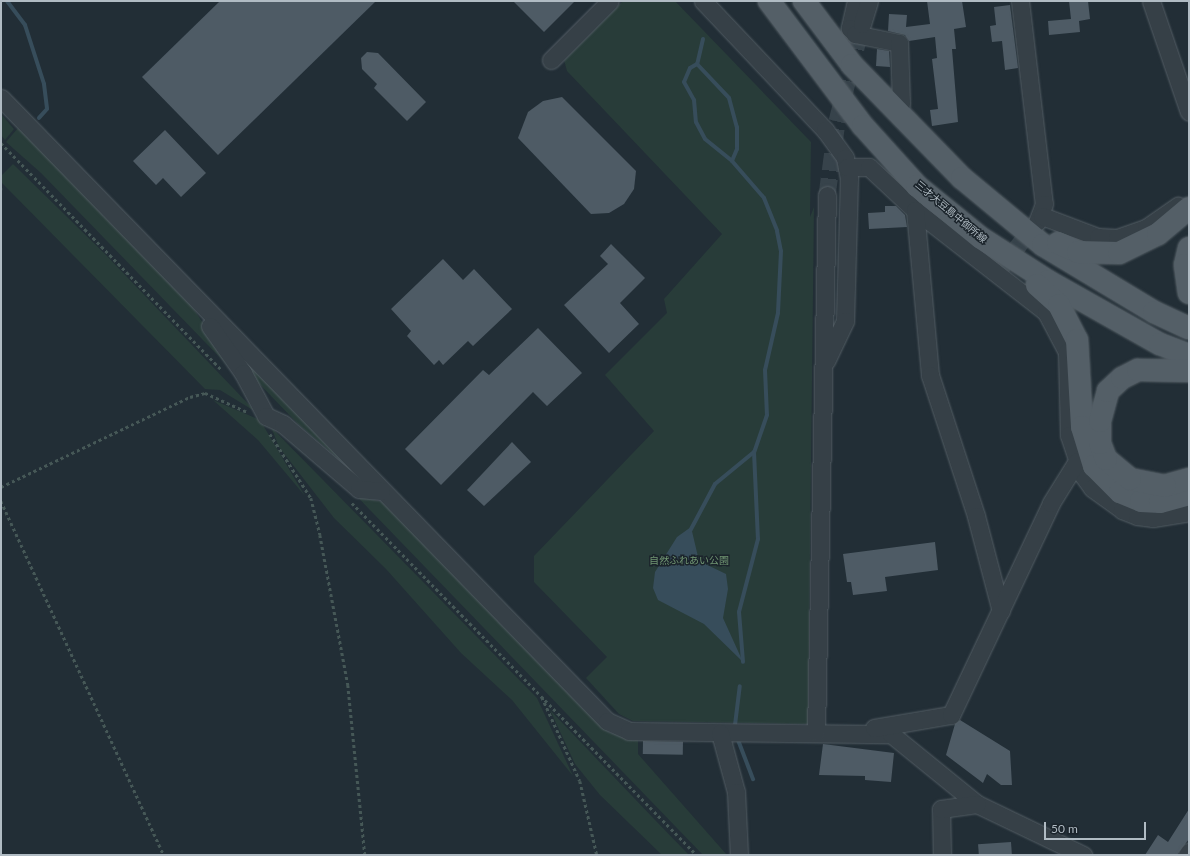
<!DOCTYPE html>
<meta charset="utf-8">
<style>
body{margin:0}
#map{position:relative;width:1190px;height:856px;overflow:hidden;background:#222e36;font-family:Lato,"Noto Sans JP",sans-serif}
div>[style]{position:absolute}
.green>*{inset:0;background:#283c39}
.water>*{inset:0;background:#374d5b}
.stream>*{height:4px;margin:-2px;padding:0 2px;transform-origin:2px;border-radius:2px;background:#374d5b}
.building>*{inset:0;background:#4e5b65;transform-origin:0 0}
.minor-tunnel>*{height:17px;margin-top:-8.5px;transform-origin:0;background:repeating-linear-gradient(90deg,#37434b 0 17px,transparent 0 25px)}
.path>*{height:2.5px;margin-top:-1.25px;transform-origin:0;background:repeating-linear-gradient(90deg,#465857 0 3px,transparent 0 6px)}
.roads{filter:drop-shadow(0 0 1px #535d64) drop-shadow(0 0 1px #535d64)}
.minor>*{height:17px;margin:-8.5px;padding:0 8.5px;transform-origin:8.5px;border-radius:8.5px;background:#364047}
.major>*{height:22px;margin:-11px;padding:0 11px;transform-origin:11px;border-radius:11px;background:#545f67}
span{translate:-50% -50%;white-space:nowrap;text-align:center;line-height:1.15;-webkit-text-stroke:3px #1b242b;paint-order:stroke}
.street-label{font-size:10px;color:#b0bbc3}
.park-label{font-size:10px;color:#719673}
.frame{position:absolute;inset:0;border:2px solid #b0bbc3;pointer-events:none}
.scale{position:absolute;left:1044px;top:822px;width:102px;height:18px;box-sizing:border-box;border:2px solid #b0bbc3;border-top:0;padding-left:5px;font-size:12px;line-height:14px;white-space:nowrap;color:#b0bbc3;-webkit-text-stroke:3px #1b242b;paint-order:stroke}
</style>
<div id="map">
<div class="green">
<div style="clip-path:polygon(623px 1px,675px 1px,811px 142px,810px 217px,814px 207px,808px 724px,633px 721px,619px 714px,586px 678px,607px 657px,534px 582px,534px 556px,654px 431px,605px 375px,667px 313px,664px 299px,722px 234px,567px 71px,564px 60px)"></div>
<div style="clip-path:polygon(1px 114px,14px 129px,5px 140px,1px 135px)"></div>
<div style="clip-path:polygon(18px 128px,78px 185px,190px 303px,234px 372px,41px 173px,6px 142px)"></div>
<div style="clip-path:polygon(13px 164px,106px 255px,256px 412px,220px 390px,205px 389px,1px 182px,1px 176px)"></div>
<div style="clip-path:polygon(219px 328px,359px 476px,298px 424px,246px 370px)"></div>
<div style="clip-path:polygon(213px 400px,260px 420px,305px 496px,258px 440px)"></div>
<div style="clip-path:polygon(271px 427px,537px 698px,573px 776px,512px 700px,461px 653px,386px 569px,334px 518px,279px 447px)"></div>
<div style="clip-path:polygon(314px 452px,369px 499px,383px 502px,610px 733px,638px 737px,638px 754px,727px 855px,703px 855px)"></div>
<div style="clip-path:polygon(550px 710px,656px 821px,689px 855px,662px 855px,600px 795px,575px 764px)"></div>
</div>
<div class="water">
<div style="clip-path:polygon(691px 527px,699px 561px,726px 574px,728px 589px,723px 618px,743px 662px,704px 624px,658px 600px,653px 588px,655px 572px,677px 537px)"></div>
</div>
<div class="stream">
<div style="left:7px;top:1px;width:30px;rotate:53deg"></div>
<div style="left:25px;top:25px;width:62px;rotate:72.1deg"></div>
<div style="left:44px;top:84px;width:25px;rotate:83deg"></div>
<div style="left:47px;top:109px;width:12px;rotate:132deg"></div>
<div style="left:703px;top:39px;width:26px;rotate:103deg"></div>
<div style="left:697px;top:64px;width:47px;rotate:46.7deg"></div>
<div style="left:729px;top:98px;width:30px;rotate:75deg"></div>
<div style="left:737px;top:127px;width:22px;rotate:90deg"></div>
<div style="left:737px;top:149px;width:13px;rotate:113deg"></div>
<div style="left:732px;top:161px;width:49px;rotate:49.1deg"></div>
<div style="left:764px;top:198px;width:35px;rotate:68deg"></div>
<div style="left:777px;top:231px;width:20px;rotate:79deg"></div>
<div style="left:781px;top:251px;width:62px;rotate:92.8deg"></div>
<div style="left:778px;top:313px;width:58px;rotate:102.8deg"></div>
<div style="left:765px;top:370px;width:45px;rotate:87.5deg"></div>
<div style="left:767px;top:415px;width:39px;rotate:109deg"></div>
<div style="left:754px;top:452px;width:87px;rotate:87.4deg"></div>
<div style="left:758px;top:539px;width:75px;rotate:104.6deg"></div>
<div style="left:739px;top:612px;width:50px;rotate:85.4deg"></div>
<div style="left:697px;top:64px;width:8px;rotate:150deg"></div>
<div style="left:690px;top:68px;width:15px;rotate:113deg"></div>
<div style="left:684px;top:82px;width:21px;rotate:61deg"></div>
<div style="left:694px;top:100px;width:22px;rotate:85deg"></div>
<div style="left:696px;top:122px;width:19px;rotate:62deg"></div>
<div style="left:705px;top:139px;width:35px;rotate:39deg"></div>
<div style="left:690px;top:531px;width:53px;rotate:-62deg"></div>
<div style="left:715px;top:484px;width:50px;rotate:-39.4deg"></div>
<div style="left:735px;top:725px;width:39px;rotate:-83deg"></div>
<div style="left:738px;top:740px;width:42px;rotate:69deg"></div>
</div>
<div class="building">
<div style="clip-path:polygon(220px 1px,376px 1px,218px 155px,142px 77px)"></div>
<div style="clip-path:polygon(513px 1px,575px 1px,544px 32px)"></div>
<div style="clip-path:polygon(927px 1px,962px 1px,966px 27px,954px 29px,956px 49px,952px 49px,958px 122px,932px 126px,930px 110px,938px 109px,932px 59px,937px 58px,935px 37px,909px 41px,905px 35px,888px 31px,889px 14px,907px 15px,906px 27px,930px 24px)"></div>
<div style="clip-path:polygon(1069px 1px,1088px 1px,1090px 19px,1079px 21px,1080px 32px,1049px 35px,1048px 21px,1071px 19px)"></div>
<div style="clip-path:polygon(1010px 5px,1018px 68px,1005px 70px,1002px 41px,992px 42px,990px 26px,996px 25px,994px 7px)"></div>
<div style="clip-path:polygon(877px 49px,889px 51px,890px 67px,876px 66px)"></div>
<div style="clip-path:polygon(367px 52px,378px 53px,426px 102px,407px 121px,374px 88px,377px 84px,362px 69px,361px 58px)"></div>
<div style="clip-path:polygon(562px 97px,636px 171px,634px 189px,624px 204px,609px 213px,591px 214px,518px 138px,528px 112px,543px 101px)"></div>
<div style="clip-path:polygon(165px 130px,206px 173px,181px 197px,163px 178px,156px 185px,133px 161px)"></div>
<div style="clip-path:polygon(885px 206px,896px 206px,905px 215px,907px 227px,869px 229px,868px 213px,885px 212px)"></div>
<div style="clip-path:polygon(611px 244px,645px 278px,620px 303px,639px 324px,609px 353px,564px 305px,608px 264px,600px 256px)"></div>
<div style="clip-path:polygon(443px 259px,463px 280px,474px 269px,512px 309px,473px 346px,468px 341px,443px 365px,439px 360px,434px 365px,407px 336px,411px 331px,391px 309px)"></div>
<div style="clip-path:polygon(538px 328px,582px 373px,547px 406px,533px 392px,441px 485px,405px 449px,483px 370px,489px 375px)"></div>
<div style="clip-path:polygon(512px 442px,531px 462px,484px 506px,467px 490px)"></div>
<div style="clip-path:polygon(935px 542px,938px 570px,885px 577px,887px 591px,853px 595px,851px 582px,847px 582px,843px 554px)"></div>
<div style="clip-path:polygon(960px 720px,1010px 751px,1012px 785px,1001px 785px,987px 774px,983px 783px,946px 755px,955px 724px)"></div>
<div style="left:643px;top:741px;width:40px;height:13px;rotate:1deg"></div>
<div style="clip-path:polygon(823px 744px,894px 753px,891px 782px,865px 780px,865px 776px,819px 775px)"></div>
<div style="clip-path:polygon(1189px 809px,1189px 839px,1177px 855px,1145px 855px,1158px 835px,1168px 842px)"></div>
<div style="left:1011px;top:842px;width:13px;height:33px;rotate:86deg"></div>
</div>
<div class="minor-tunnel">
<div style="left:827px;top:195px;width:75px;rotate:-82.3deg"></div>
<div style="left:837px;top:121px;width:100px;rotate:-75.5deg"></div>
<div style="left:1001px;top:268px;width:56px;rotate:-52.3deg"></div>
</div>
<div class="path">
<div style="left:1px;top:143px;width:315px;rotate:45.8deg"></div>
<div style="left:1px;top:188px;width:2px;rotate:90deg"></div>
<div style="left:270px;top:434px;width:76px;rotate:57.4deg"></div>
<div style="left:311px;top:498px;width:38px;rotate:76deg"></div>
<div style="left:320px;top:535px;width:153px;rotate:79.4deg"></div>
<div style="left:348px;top:685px;width:171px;rotate:84.3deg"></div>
<div style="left:1px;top:487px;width:209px;rotate:-25.5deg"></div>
<div style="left:190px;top:397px;width:16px;rotate:-15deg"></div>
<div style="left:205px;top:393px;width:46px;rotate:24.3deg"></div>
<div style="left:1px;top:501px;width:390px;rotate:65.3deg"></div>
<div style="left:352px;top:503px;width:493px;rotate:45.6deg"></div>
<div style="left:542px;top:697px;width:92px;rotate:65.7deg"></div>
<div style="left:580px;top:781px;width:76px;rotate:77.1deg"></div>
</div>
<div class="roads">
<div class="minor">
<div style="left:703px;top:1px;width:178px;rotate:46.6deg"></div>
<div style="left:825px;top:130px;width:34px;rotate:54deg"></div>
<div style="left:845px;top:158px;width:20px;rotate:79deg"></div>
<div style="left:849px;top:178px;width:143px;rotate:91.6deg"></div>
<div style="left:845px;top:321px;width:44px;rotate:115.4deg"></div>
<div style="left:856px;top:1px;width:28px;rotate:103deg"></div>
<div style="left:850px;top:28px;width:8px;rotate:50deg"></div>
<div style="left:855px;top:34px;width:45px;rotate:11.6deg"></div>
<div style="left:899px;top:43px;width:61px;rotate:88.1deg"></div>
<div style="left:1020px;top:1px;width:204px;rotate:83.3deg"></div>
<div style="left:1044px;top:204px;width:19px;rotate:111deg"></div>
<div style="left:1151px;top:1px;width:117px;rotate:71.1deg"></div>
<div style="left:862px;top:24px;width:24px;rotate:-73deg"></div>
<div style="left:551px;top:60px;width:83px;rotate:-45deg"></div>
<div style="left:1px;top:98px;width:869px;rotate:45.79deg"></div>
<div style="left:607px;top:721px;width:24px;rotate:24deg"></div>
<div style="left:629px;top:731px;width:262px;rotate:0.7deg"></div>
<div style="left:891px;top:734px;width:111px;rotate:39.1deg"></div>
<div style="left:977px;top:804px;width:118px;rotate:25.7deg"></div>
<div style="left:847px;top:167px;width:22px"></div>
<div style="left:869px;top:167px;width:63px;rotate:43.1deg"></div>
<div style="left:915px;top:210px;width:166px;rotate:37.9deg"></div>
<div style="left:1046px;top:312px;width:45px;rotate:62.3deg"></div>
<div style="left:1067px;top:352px;width:83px;rotate:88.6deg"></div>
<div style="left:1069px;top:435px;width:41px;rotate:71.6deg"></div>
<div style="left:1082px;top:474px;width:17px;rotate:54deg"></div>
<div style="left:1092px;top:488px;width:37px;rotate:36deg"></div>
<div style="left:1122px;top:510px;width:16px;rotate:22deg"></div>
<div style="left:1137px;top:516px;width:16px;rotate:7deg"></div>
<div style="left:1153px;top:518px;width:36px;rotate:-9deg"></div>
<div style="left:915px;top:210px;width:166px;rotate:84.8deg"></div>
<div style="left:930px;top:375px;width:148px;rotate:71.9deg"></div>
<div style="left:976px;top:516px;width:98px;rotate:75.3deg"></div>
<div style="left:1042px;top:216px;width:60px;rotate:20.6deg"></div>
<div style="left:1098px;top:237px;width:19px;rotate:3deg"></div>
<div style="left:1117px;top:238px;width:31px;rotate:-19deg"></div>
<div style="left:1146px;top:228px;width:39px;rotate:-35deg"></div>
<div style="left:210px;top:326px;width:57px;rotate:54.9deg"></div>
<div style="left:243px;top:373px;width:49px;rotate:61.9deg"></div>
<div style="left:266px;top:416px;width:19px;rotate:25deg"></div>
<div style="left:283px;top:424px;width:100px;rotate:40.5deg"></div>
<div style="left:359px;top:489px;width:22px;rotate:5deg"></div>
<div style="left:874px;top:728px;width:78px;rotate:-9.6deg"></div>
<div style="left:951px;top:715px;width:234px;rotate:-64.7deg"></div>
<div style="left:1051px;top:503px;width:49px;rotate:-58.2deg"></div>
<div style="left:816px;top:732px;width:537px;rotate:-88.83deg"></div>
<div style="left:720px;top:733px;width:61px;rotate:74.8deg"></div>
<div style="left:736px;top:792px;width:63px;rotate:87.3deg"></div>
<div style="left:942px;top:855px;width:46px;rotate:-91.2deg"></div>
<div style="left:941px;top:809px;width:36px;rotate:-8deg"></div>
<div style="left:1187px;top:855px;width:4px;rotate:-56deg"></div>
</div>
<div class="major">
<div style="left:769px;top:1px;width:156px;rotate:53.1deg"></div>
<div style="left:863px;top:126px;width:81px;rotate:48deg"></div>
<div style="left:917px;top:186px;width:82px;rotate:39.1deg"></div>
<div style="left:981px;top:238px;width:80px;rotate:32.7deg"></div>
<div style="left:1048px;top:281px;width:129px;rotate:29.4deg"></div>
<div style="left:1160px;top:344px;width:31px;rotate:21deg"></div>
<div style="left:804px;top:1px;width:80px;rotate:53.1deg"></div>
<div style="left:852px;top:65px;width:158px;rotate:45.8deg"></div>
<div style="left:962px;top:178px;width:105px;rotate:39.6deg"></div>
<div style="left:1043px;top:245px;width:130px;rotate:31.1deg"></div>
<div style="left:1154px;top:312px;width:38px;rotate:25deg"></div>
<div style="left:1058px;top:243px;width:22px;rotate:24deg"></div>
<div style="left:1078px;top:252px;width:41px;rotate:1.4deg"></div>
<div style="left:1119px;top:253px;width:43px;rotate:-26deg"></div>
<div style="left:1158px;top:234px;width:40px;rotate:-40deg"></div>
<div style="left:1189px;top:248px;width:17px;rotate:103deg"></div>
<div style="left:1185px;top:265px;width:28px;rotate:82deg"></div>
<div style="left:1037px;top:285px;width:30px;rotate:42deg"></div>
<div style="left:1059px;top:305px;width:39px;rotate:63deg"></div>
<div style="left:1077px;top:340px;width:87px;rotate:86.7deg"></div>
<div style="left:1082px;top:427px;width:41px;rotate:72.9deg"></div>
<div style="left:1094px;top:466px;width:37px;rotate:45deg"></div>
<div style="left:1120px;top:492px;width:23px;rotate:23deg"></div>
<div style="left:1141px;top:501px;width:19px;rotate:3deg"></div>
<div style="left:1160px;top:502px;width:30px;rotate:-15deg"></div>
<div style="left:1189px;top:479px;width:25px;rotate:164deg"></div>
<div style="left:1165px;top:486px;width:36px;rotate:-169deg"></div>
<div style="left:1130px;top:479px;width:31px;rotate:-140deg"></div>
<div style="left:1106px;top:459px;width:17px;rotate:-111deg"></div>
<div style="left:1100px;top:443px;width:22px;rotate:-90deg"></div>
<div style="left:1100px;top:421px;width:31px;rotate:-75deg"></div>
<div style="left:1108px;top:391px;width:19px;rotate:-43deg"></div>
<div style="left:1122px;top:378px;width:18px;rotate:-27deg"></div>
<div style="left:1138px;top:370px;width:51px;rotate:1.1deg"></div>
</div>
</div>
<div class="street-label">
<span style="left:951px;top:212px;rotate:40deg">三才大豆島中御所線</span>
</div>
<div class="park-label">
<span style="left:689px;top:561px">自然ふれあい公園</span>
</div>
<div class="frame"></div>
<div class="scale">50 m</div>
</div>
